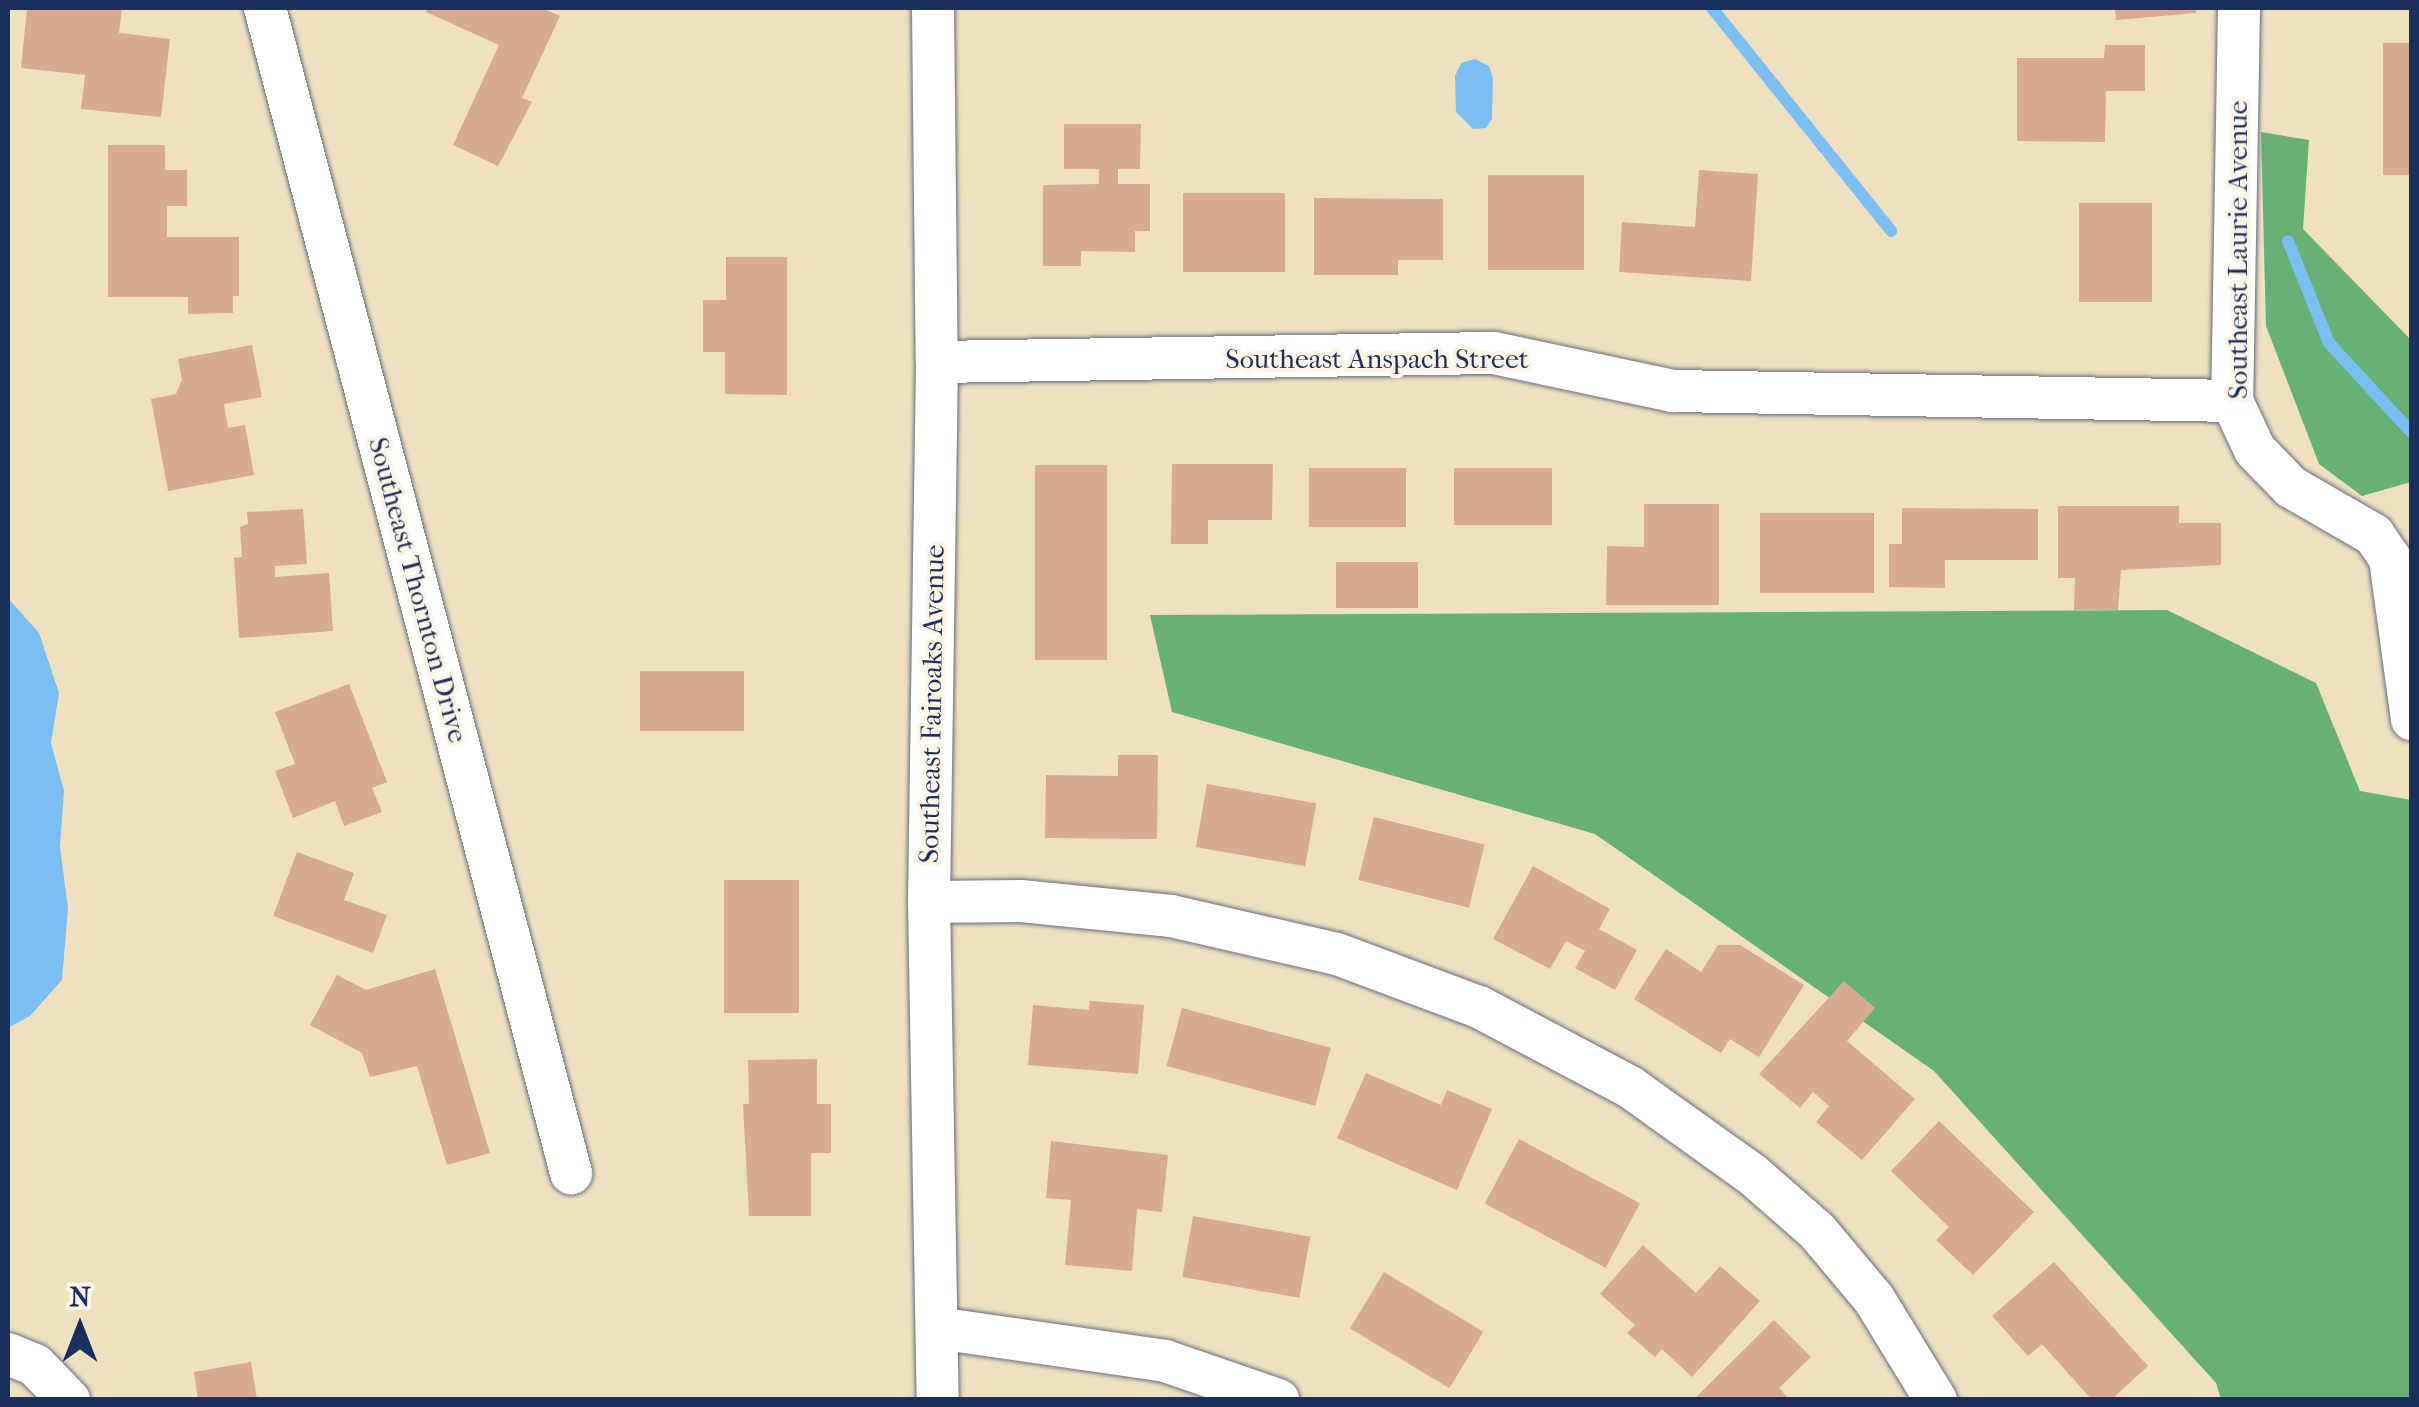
<!DOCTYPE html>
<style>
body{margin:0}
#map{position:relative;width:2419px;height:1407px;overflow:hidden;background:#efe1c0;font-family:"IM FELL French Canon",serif}
div>[style]{position:absolute}
.forest>*{inset:0;background:#67b076}
.water>*{inset:0;background:#7bbef1}
.stream>*{height:12px;margin:-6px;padding:0 6px;transform-origin:6px;border-radius:6px;background:#7bbef1}
.building>*{inset:0;background:#d6ab91;transform-origin:0 0}
.roads{filter:drop-shadow(0 0 2px #656d80) drop-shadow(0 0 2px #656d80)}
.minor>*{height:42px;margin:-21px;padding:0 21px;transform-origin:21px;border-radius:21px;background:#fff}
span{translate:-50% -50%;white-space:nowrap;text-align:center;line-height:1.15;-webkit-text-stroke:8px #fcf5e5;paint-order:stroke}
.street-label{font-size:28px;color:#1b2f5e}
.frame{position:absolute;inset:0;border:10px solid #1b2f5e;pointer-events:none}
.north{position:absolute;left:30px;top:1277px;width:100px;height:100px;-webkit-text-stroke:8px #fcf5e5;paint-order:stroke;rotate:0deg;font-size:28px;font-weight:700;line-height:40px;text-align:center;color:#1b2f5e}
.north::after{content:'';display:block;margin:auto;width:35px;height:45px;background:#1b2f5e;clip-path:polygon(50% 0,100% 100%,50% 72%,0 100%)}
</style>
<div id="map">
<div class="forest">
<div style="clip-path:polygon(2261px 132px,2309px 140px,2303px 229px,2411px 340px,2411px 482px,2362px 496px,2319px 464px,2266px 326px)"></div>
<div style="clip-path:polygon(2167px 610px,2316px 683px,2360px 791px,2411px 800px,2411px 1399px,2221px 1399px,2216px 1383px,1934px 1071px,1595px 834px,1172px 712px,1150px 615px)"></div>
</div>
<div class="water">
<div style="clip-path:polygon(1475px 59px,1489px 66px,1493px 78px,1492px 119px,1486px 128px,1473px 129px,1456px 112px,1455px 76px,1461px 63px)"></div>
<div style="clip-path:polygon(8px 598px,39px 633px,59px 693px,51px 743px,64px 791px,60px 847px,68px 908px,62px 980px,30px 1016px,8px 1028px)"></div>
</div>
<div class="stream">
<div style="left:1712px;top:8px;width:286px;rotate:51.2deg"></div>
<div style="left:2288px;top:241px;width:110px;rotate:68.1deg"></div>
<div style="left:2329px;top:343px;width:122px;rotate:47.3deg"></div>
</div>
<div class="building">
<div style="clip-path:polygon(27px 8px,122px 8px,119px 33px,170px 39px,161px 117px,81px 109px,85px 75px,21px 68px)"></div>
<div style="clip-path:polygon(428px 8px,541px 8px,560px 16px,522px 98px,532px 102px,498px 166px,453px 145px,499px 45px,426px 12px)"></div>
<div style="clip-path:polygon(2115px 8px,2196px 8px,2196px 13px,2116px 20px)"></div>
<div style="left:2383px;top:43px;width:29px;height:132px"></div>
<div style="clip-path:polygon(2105px 45px,2145px 45px,2145px 91px,2106px 91px,2105px 142px,2017px 141px,2017px 58px,2104px 58px)"></div>
<div style="clip-path:polygon(1064px 124px,1141px 124px,1140px 169px,1118px 169px,1118px 184px,1150px 184px,1150px 231px,1135px 231px,1135px 252px,1081px 251px,1081px 266px,1043px 266px,1043px 185px,1099px 184px,1099px 169px,1064px 169px)"></div>
<div style="clip-path:polygon(108px 145px,165px 145px,165px 170px,187px 170px,187px 206px,167px 206px,167px 237px,239px 237px,239px 296px,233px 296px,233px 313px,188px 314px,188px 297px,108px 297px)"></div>
<div style="clip-path:polygon(1699px 170px,1758px 174px,1751px 281px,1619px 272px,1622px 222px,1695px 227px)"></div>
<div style="left:1488px;top:175px;width:96px;height:95px"></div>
<div style="left:1183px;top:193px;width:102px;height:79px"></div>
<div style="clip-path:polygon(1314px 198px,1443px 199px,1443px 260px,1398px 260px,1398px 275px,1314px 275px)"></div>
<div style="left:2079px;top:203px;width:73px;height:99px"></div>
<div style="clip-path:polygon(726px 257px,787px 257px,787px 395px,725px 394px,725px 352px,703px 352px,703px 300px,726px 300px)"></div>
<div style="clip-path:polygon(252px 345px,262px 397px,224px 404px,228px 428px,245px 425px,254px 475px,168px 491px,151px 399px,176px 394px,182px 380px,178px 359px)"></div>
<div style="clip-path:polygon(1172px 464px,1273px 464px,1272px 520px,1208px 520px,1208px 544px,1171px 544px)"></div>
<div style="left:1035px;top:465px;width:72px;height:195px"></div>
<div style="left:1309px;top:468px;width:97px;height:59px"></div>
<div style="left:1454px;top:468px;width:98px;height:57px"></div>
<div style="clip-path:polygon(1644px 504px,1719px 504px,1719px 605px,1606px 605px,1607px 546px,1644px 547px)"></div>
<div style="clip-path:polygon(2058px 506px,2179px 506px,2179px 523px,2221px 523px,2221px 565px,2121px 570px,2118px 610px,2074px 610px,2075px 578px,2058px 578px)"></div>
<div style="clip-path:polygon(1902px 508px,2038px 509px,2038px 560px,1945px 560px,1945px 588px,1889px 587px,1889px 544px,1902px 544px)"></div>
<div style="clip-path:polygon(303px 509px,307px 564px,275px 566px,275px 577px,329px 573px,333px 631px,239px 638px,234px 558px,242px 557px,240px 527px,248px 524px,247px 512px)"></div>
<div style="left:1760px;top:513px;width:114px;height:80px"></div>
<div style="left:1336px;top:562px;width:82px;height:46px"></div>
<div style="left:640px;top:671px;width:104px;height:60px"></div>
<div style="clip-path:polygon(349px 684px,387px 782px,372px 788px,382px 812px,344px 826px,335px 801px,293px 818px,275px 771px,295px 764px,275px 712px)"></div>
<div style="clip-path:polygon(1118px 755px,1158px 755px,1157px 839px,1045px 838px,1046px 775px,1118px 776px)"></div>
<div style="left:1207px;top:784px;width:111px;height:64px;rotate:10deg"></div>
<div style="left:1374px;top:817px;width:114px;height:65px;rotate:14deg"></div>
<div style="clip-path:polygon(297px 852px,354px 873px,344px 900px,387px 915px,373px 953px,273px 916px)"></div>
<div style="clip-path:polygon(1533px 866px,1610px 909px,1599px 929px,1637px 950px,1615px 990px,1575px 968px,1585px 951px,1566px 941px,1550px 969px,1493px 939px)"></div>
<div style="left:724px;top:880px;width:75px;height:133px"></div>
<div style="clip-path:polygon(1718px 945px,1740px 945px,1804px 985px,1759px 1057px,1730px 1039px,1721px 1053px,1634px 999px,1666px 949px,1701px 972px)"></div>
<div style="clip-path:polygon(435px 969px,490px 1153px,447px 1165px,417px 1066px,370px 1077px,362px 1053px,310px 1025px,337px 975px,366px 990px)"></div>
<div style="clip-path:polygon(1844px 981px,1875px 1008px,1847px 1041px,1915px 1099px,1862px 1160px,1816px 1122px,1829px 1106px,1813px 1092px,1800px 1108px,1759px 1074px)"></div>
<div style="clip-path:polygon(1090px 1001px,1144px 1005px,1138px 1074px,1028px 1065px,1033px 1005px,1089px 1010px)"></div>
<div style="left:1182px;top:1008px;width:154px;height:60px;rotate:15deg"></div>
<div style="clip-path:polygon(817px 1059px,817px 1104px,831px 1104px,831px 1153px,811px 1153px,811px 1216px,749px 1216px,743px 1104px,749px 1104px,748px 1060px)"></div>
<div style="clip-path:polygon(1366px 1073px,1441px 1105px,1447px 1090px,1492px 1109px,1457px 1190px,1337px 1138px)"></div>
<div style="clip-path:polygon(1939px 1121px,2034px 1212px,1973px 1275px,1936px 1240px,1949px 1227px,1891px 1171px)"></div>
<div style="left:1519px;top:1139px;width:137px;height:73px;rotate:28deg"></div>
<div style="clip-path:polygon(1051px 1141px,1168px 1155px,1162px 1212px,1137px 1209px,1132px 1271px,1065px 1265px,1071px 1200px,1046px 1198px)"></div>
<div style="left:1193px;top:1216px;width:119px;height:62px;rotate:10deg"></div>
<div style="clip-path:polygon(1643px 1245px,1696px 1293px,1720px 1266px,1760px 1301px,1692px 1377px,1662px 1349px,1655px 1357px,1627px 1333px,1635px 1325px,1600px 1294px)"></div>
<div style="clip-path:polygon(2054px 1262px,2148px 1366px,2111px 1400px,2092px 1400px,2042px 1344px,2028px 1356px,1992px 1316px)"></div>
<div style="left:1384px;top:1272px;width:116px;height:66px;rotate:31deg"></div>
<div style="clip-path:polygon(1774px 1320px,1811px 1357px,1779px 1388px,1790px 1400px,1693px 1400px)"></div>
<div style="clip-path:polygon(251px 1362px,257px 1400px,198px 1400px,194px 1372px)"></div>
</div>
<div class="roads">
<div class="minor">
<div style="left:265px;top:8px;width:1205px;rotate:75.28deg"></div>
<div style="left:933px;top:8px;width:354px;rotate:89.4deg"></div>
<div style="left:937px;top:362px;width:540px;rotate:90.85deg"></div>
<div style="left:929px;top:902px;width:498px;rotate:89deg"></div>
<div style="left:2239px;top:8px;width:393px;rotate:91deg"></div>
<div style="left:2232px;top:401px;width:54px;rotate:64.9deg"></div>
<div style="left:2255px;top:450px;width:52px;rotate:45.8deg"></div>
<div style="left:2291px;top:487px;width:96px;rotate:30deg"></div>
<div style="left:2374px;top:535px;width:29px;rotate:56deg"></div>
<div style="left:2390px;top:559px;width:162px;rotate:82.2deg"></div>
<div style="left:937px;top:362px;width:557px;rotate:-0.93deg"></div>
<div style="left:1494px;top:353px;width:183px;rotate:12deg"></div>
<div style="left:1673px;top:391px;width:559px;rotate:1.02deg"></div>
<div style="left:929px;top:902px;width:92px;rotate:-0.6deg"></div>
<div style="left:1021px;top:901px;width:151px;rotate:5.7deg"></div>
<div style="left:1171px;top:916px;width:170px;rotate:12.9deg"></div>
<div style="left:1337px;top:954px;width:152px;rotate:20.5deg"></div>
<div style="left:1479px;top:1007px;width:171px;rotate:27.9deg"></div>
<div style="left:1630px;top:1087px;width:151px;rotate:35.6deg"></div>
<div style="left:1753px;top:1175px;width:85px;rotate:41.2deg"></div>
<div style="left:1817px;top:1231px;width:89px;rotate:50deg"></div>
<div style="left:1874px;top:1299px;width:119px;rotate:58.5deg"></div>
<div style="left:937px;top:1328px;width:230px;rotate:8.2deg"></div>
<div style="left:1165px;top:1361px;width:120px;rotate:19deg"></div>
<div style="left:8px;top:1354px;width:29px;rotate:22deg"></div>
<div style="left:35px;top:1365px;width:49px;rotate:45.8deg"></div>
</div>
</div>
<div class="street-label">
<span style="left:2238px;top:250px;rotate:-90deg">Southeast Laurie Avenue</span>
<span style="left:1377px;top:359px">Southeast Anspach Street</span>
<span style="left:418px;top:590px;rotate:75deg">Southeast Thornton Drive</span>
<span style="left:932px;top:704px;rotate:-89deg">Southeast Fairoaks Avenue</span>
</div>
<div class="frame"></div>
<div class="north">N</div>
</div>
